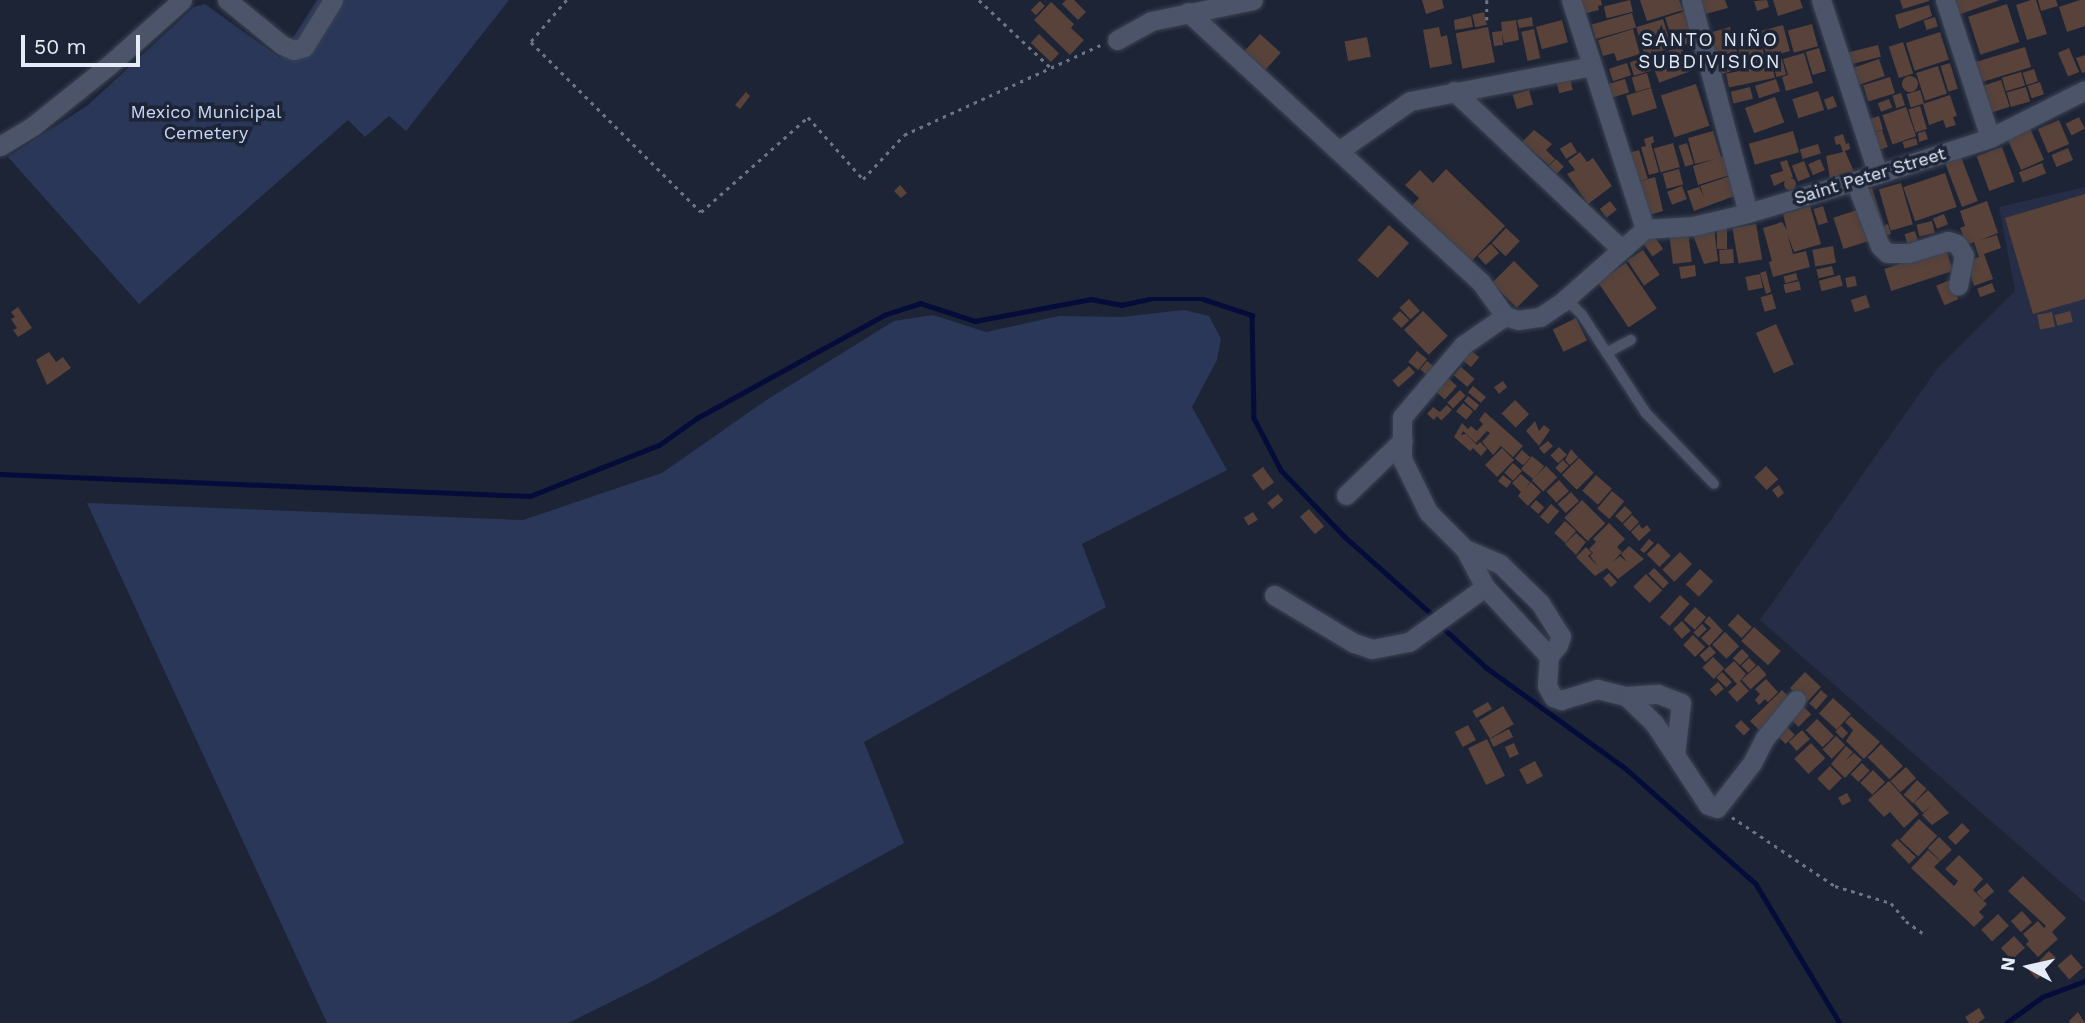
<!DOCTYPE html>
<meta charset="utf-8">
<style>
body{margin:0}
#map{position:relative;width:2085px;height:1023px;overflow:hidden;background:#1c2436;font-family:"Work Sans",sans-serif}
div>[style]{position:absolute}
.built>*{inset:0;background:#252e46}
.green>*{inset:0;background:#2a3759}
.stream>*{height:4.5px;margin:-2.25px;padding:0 2.25px;transform-origin:2.25px;border-radius:2.25px;background:#040c39}
.building>*{inset:0;background:#594239;transform-origin:0 0}
.round{border-radius:50%}
.path>*{height:2.5px;margin-top:-1.25px;transform-origin:0;background:repeating-linear-gradient(90deg,#6d7584 0 3.5px,transparent 0 8.5px)}
.roads{filter:drop-shadow(0 0 2px #3c4251) drop-shadow(0 0 2px #3c4251)}
.lane>*{height:10px;margin:-5px;padding:0 5px;transform-origin:5px;border-radius:5px;background:#4b5468}
.street>*{height:19px;margin:-9.5px;padding:0 9.5px;transform-origin:9.5px;border-radius:9.5px;background:#4b5468}
span{translate:-50% -50%;white-space:nowrap;text-align:center;line-height:1.15;-webkit-text-stroke:7px #1c2436;paint-order:stroke}
.park-label{font-size:18px;color:#cad8f8}
.street-label{font-size:18px;color:#e5ebf7}
.neighbourhood-label{font-size:19px;color:#e5ebf7;letter-spacing:2px}
.north{position:absolute;left:1994px;top:932px;width:70px;height:70px;-webkit-text-stroke:5px #1c2436;paint-order:stroke;rotate:278deg;font-size:19px;font-weight:700;line-height:28px;text-align:center;color:#e5ebf7}
.north::after{content:'';display:block;margin:auto;width:24px;height:32px;background:#e5ebf7;clip-path:polygon(50% 0,100% 100%,50% 72%,0 100%)}
.scale{position:absolute;left:21px;top:35px;width:119px;height:32px;box-sizing:border-box;border:4px solid #e5ebf7;border-top:0;padding-left:9px;font-size:21px;line-height:24px;white-space:nowrap;color:#e5ebf7;-webkit-text-stroke:5px #1c2436;paint-order:stroke}
</style>
<div id="map">
<div class="built">
<div style="clip-path:polygon(2085px 187px,2085px 903px,1760px 620px,1937px 369px,2015px 291px,1999px 207px)"></div>
</div>
<div class="green">
<div style="clip-path:polygon(317px 0,509px 0,406px 131px,389px 116px,365px 137px,348px 120px,139px 304px,8px 157px,88px 105px,194px 7px,205px 4px,280px 58px)"></div>
<div style="clip-path:polygon(1184px 310px,1209px 316px,1221px 339px,1217px 360px,1192px 407px,1227px 470px,1082px 544px,1106px 607px,864px 742px,904px 843px,649px 983px,568px 1023px,327px 1023px,87px 503px,523px 520px,662px 473px,765px 401px,894px 321px,933px 315px,986px 332px,1059px 316px,1121px 317px)"></div>
</div>
<div class="stream">
<div style="left:0;top:474px;width:530px;rotate:2.38deg"></div>
<div style="left:530px;top:496px;width:139px;rotate:-21.6deg"></div>
<div style="left:659px;top:445px;width:47px;rotate:-35.4deg"></div>
<div style="left:697px;top:418px;width:213px;rotate:-28.8deg"></div>
<div style="left:884px;top:315px;width:38px;rotate:-18deg"></div>
<div style="left:920px;top:303px;width:58px;rotate:18.1deg"></div>
<div style="left:975px;top:321px;width:118px;rotate:-10.7deg"></div>
<div style="left:1091px;top:299px;width:31px;rotate:11deg"></div>
<div style="left:1121px;top:305px;width:29px;rotate:-12deg"></div>
<div style="left:1149px;top:299px;width:54px"></div>
<div style="left:1203px;top:299px;width:52px;rotate:18.1deg"></div>
<div style="left:1252px;top:315px;width:103px;rotate:88.9deg"></div>
<div style="left:1254px;top:418px;width:59px;rotate:62.6deg"></div>
<div style="left:1281px;top:470px;width:91px;rotate:46.3deg"></div>
<div style="left:1344px;top:536px;width:122px;rotate:41.7deg"></div>
<div style="left:1441px;top:626px;width:62px;rotate:42.4deg"></div>
<div style="left:1487px;top:668px;width:170px;rotate:35.9deg"></div>
<div style="left:1625px;top:768px;width:175px;rotate:41.5deg"></div>
<div style="left:1756px;top:884px;width:162px;rotate:58.9deg"></div>
<div style="left:2006px;top:1023px;width:44px;rotate:-35.8deg"></div>
<div style="left:2042px;top:997px;width:46px;rotate:-20.4deg"></div>
</div>
<div class="building">
<div style="clip-path:polygon(1066px 0,1074px 0,1086px 12px,1078px 20px,1062px 4px)"></div>
<div style="clip-path:polygon(1422px 0,1442px 0,1444px 8px,1426px 14px)"></div>
<div style="clip-path:polygon(1575px 0,1601px 0,1602px 5px,1598px 6px,1599px 10px,1579px 15px)"></div>
<div style="left:1630px;top:0;width:12px;height:27px;rotate:76deg"></div>
<div style="clip-path:polygon(1640px 0,1679px 0,1683px 10px,1647px 21px)"></div>
<div style="clip-path:polygon(1693px 0,1725px 0,1728px 8px,1698px 16px)"></div>
<div style="clip-path:polygon(1767px 0,1769px 7px,1757px 11px,1754px 1px)"></div>
<div style="clip-path:polygon(1773px 0,1800px 0,1803px 8px,1778px 16px)"></div>
<div style="clip-path:polygon(1900px 0,1929px 0,1929px 1px,1903px 9px)"></div>
<div style="clip-path:polygon(1953px 0,2000px 0,1958px 15px)"></div>
<div style="clip-path:polygon(2031px 0,2036px 0,2047px 34px,2027px 40px,2016px 5px)"></div>
<div style="clip-path:polygon(2038px 0,2056px 0,2058px 6px,2041px 11px)"></div>
<div style="clip-path:polygon(2080px 0,2085px 0,2085px 26px,2067px 32px,2059px 7px)"></div>
<div style="left:1040px;top:1px;width:7px;height:13px;rotate:45deg"></div>
<div style="clip-path:polygon(1051px 2px,1074px 24px,1071px 28px,1084px 40px,1070px 55px,1034px 20px)"></div>
<div style="left:2007px;top:4px;width:40px;height:41px;rotate:72deg"></div>
<div style="clip-path:polygon(1929px 5px,1932px 16px,1899px 29px,1895px 15px)"></div>
<div style="left:1685px;top:11px;width:32px;height:21px;rotate:72deg"></div>
<div style="left:1484px;top:12px;width:13px;height:12px;rotate:77deg"></div>
<div style="left:1632px;top:13px;width:15px;height:42px;rotate:74deg"></div>
<div style="clip-path:polygon(1471px 16px,1473px 27px,1455px 30px,1454px 20px)"></div>
<div style="clip-path:polygon(1532px 17px,1533px 26px,1519px 28px,1517px 20px)"></div>
<div style="left:1935px;top:17px;width:10px;height:12px;rotate:73deg"></div>
<div style="left:1663px;top:19px;width:30px;height:28px;rotate:73deg"></div>
<div style="clip-path:polygon(1516px 20px,1519px 40px,1504px 43px,1502px 34px,1503px 45px,1494px 46px,1492px 32px,1502px 31px,1501px 22px)"></div>
<div style="left:1562px;top:20px;width:23px;height:27px;rotate:75deg"></div>
<div style="left:1812px;top:24px;width:23px;height:25px;rotate:75deg"></div>
<div style="left:1783px;top:25px;width:27px;height:24px;rotate:75deg"></div>
<div style="clip-path:polygon(1439px 27px,1441px 37px,1447px 35px,1452px 64px,1430px 68px,1423px 30px)"></div>
<div style="left:1488px;top:27px;width:36px;height:33px;rotate:79deg"></div>
<div style="left:1730px;top:27px;width:43px;height:21px;rotate:74deg"></div>
<div style="left:1534px;top:29px;width:30px;height:13px;rotate:78deg"></div>
<div style="clip-path:polygon(1633px 29px,1640px 54px,1617px 61px,1614px 53px,1603px 56px,1598px 40px)"></div>
<div style="left:1757px;top:31px;width:31px;height:23px;rotate:73deg"></div>
<div style="left:1940px;top:32px;width:29px;height:36px;rotate:72deg"></div>
<div style="left:1039px;top:34px;width:28px;height:12px;rotate:44deg"></div>
<div style="left:1260px;top:34px;width:28px;height:23px;rotate:42deg"></div>
<div style="left:1367px;top:37px;width:20px;height:23px;rotate:79deg"></div>
<div style="left:1903px;top:42px;width:33px;height:15px;rotate:72deg"></div>
<div style="left:1878px;top:45px;width:12px;height:31px;rotate:76deg"></div>
<div style="left:1681px;top:46px;width:27px;height:33px;rotate:70deg"></div>
<div style="left:2025px;top:47px;width:21px;height:54px;rotate:73deg"></div>
<div style="left:1819px;top:48px;width:24px;height:14px;rotate:73deg"></div>
<div style="left:2069px;top:48px;width:26px;height:12px;rotate:67deg"></div>
<div style="clip-path:polygon(1804px 53px,1813px 83px,1786px 91px,1782px 77px,1788px 75px,1783px 59px)"></div>
<div style="clip-path:polygon(2085px 55px,2085px 72px,2082px 73px,2076px 58px)"></div>
<div style="left:1647px;top:57px;width:14px;height:18px;rotate:73deg"></div>
<div style="left:1782px;top:59px;width:16px;height:10px;rotate:75deg"></div>
<div style="left:1879px;top:59px;width:18px;height:27px;rotate:71deg"></div>
<div style="left:1627px;top:63px;width:13px;height:19px;rotate:72deg"></div>
<div style="left:1950px;top:63px;width:27px;height:10px;rotate:73deg"></div>
<div style="left:1772px;top:64px;width:14px;height:47px;rotate:78deg"></div>
<div style="left:1938px;top:66px;width:29px;height:23px;rotate:72deg"></div>
<div style="left:2034px;top:69px;width:13px;height:12px;rotate:72deg"></div>
<div style="left:2021px;top:72px;width:14px;height:20px;rotate:73deg"></div>
<div style="left:1647px;top:73px;width:15px;height:16px;rotate:74deg"></div>
<div class="round" style="left:1902px;top:76px;width:16px;height:16px"></div>
<div style="left:1890px;top:77px;width:17px;height:28px;rotate:73deg"></div>
<div style="left:1570px;top:79px;width:11px;height:14px;rotate:75deg"></div>
<div style="left:1625px;top:79px;width:14px;height:19px;rotate:73deg"></div>
<div style="left:1776px;top:79px;width:13px;height:22px;rotate:72deg"></div>
<div style="left:2001px;top:80px;width:28px;height:23px;rotate:72deg"></div>
<div style="left:2040px;top:82px;width:13px;height:13px;rotate:72deg"></div>
<div style="left:1696px;top:84px;width:44px;height:37px;rotate:72deg"></div>
<div style="left:1750px;top:87px;width:12px;height:20px;rotate:76deg"></div>
<div style="left:2026px;top:87px;width:15px;height:20px;rotate:74deg"></div>
<div style="left:1651px;top:88px;width:21px;height:26px;rotate:73deg"></div>
<div style="left:1529px;top:90px;width:15px;height:17px;rotate:74deg"></div>
<div style="left:1920px;top:90px;width:14px;height:14px;rotate:73deg"></div>
<div style="left:1818px;top:91px;width:20px;height:27px;rotate:72deg"></div>
<div style="clip-path:polygon(746px 92px,750px 96px,740px 109px,735px 105px)"></div>
<div style="left:1901px;top:93px;width:13px;height:9px;rotate:72deg"></div>
<div style="clip-path:polygon(1950px 95px,1957px 116px,1953px 117px,1956px 125px,1946px 128px,1943px 120px,1929px 125px,1923px 104px)"></div>
<div style="left:1833px;top:96px;width:11px;height:10px;rotate:68deg"></div>
<div style="left:1775px;top:97px;width:27px;height:32px;rotate:70deg"></div>
<div style="left:1889px;top:99px;width:9px;height:12px;rotate:69deg"></div>
<div style="left:1920px;top:106px;width:24px;height:12px;rotate:73deg"></div>
<div style="left:1906px;top:107px;width:31px;height:25px;rotate:71deg"></div>
<div style="left:1879px;top:116px;width:14px;height:17px;rotate:73deg"></div>
<div style="left:2079px;top:117px;width:13px;height:15px;rotate:63deg"></div>
<div style="left:2059px;top:120px;width:26px;height:23px;rotate:67deg"></div>
<div style="left:2029px;top:126px;width:37px;height:25px;rotate:66deg"></div>
<div style="clip-path:polygon(1534px 130px,1552px 144px,1546px 150px,1555px 159px,1549px 165px,1522px 142px)"></div>
<div style="left:1882px;top:130px;width:18px;height:14px;rotate:71deg"></div>
<div style="clip-path:polygon(1713px 131px,1721px 157px,1728px 155px,1733px 174px,1698px 185px,1693px 166px,1715px 159px,1695px 164px,1688px 138px)"></div>
<div style="left:1793px;top:131px;width:22px;height:46px;rotate:74deg"></div>
<div style="clip-path:polygon(1925px 131px,1928px 139px,1919px 142px,1918px 133px)"></div>
<div style="clip-path:polygon(1843px 134px,1846px 144px,1849px 143px,1850px 149px,1845px 151px,1854px 172px,1830px 178px,1826px 156px,1843px 152px,1840px 144px,1836px 145px,1834px 137px)"></div>
<div style="clip-path:polygon(1653px 136px,1654px 142px,1651px 144px,1659px 172px,1649px 175px,1641px 147px,1646px 146px,1644px 139px)"></div>
<div style="left:1916px;top:138px;width:7px;height:14px;rotate:74deg"></div>
<div style="left:1571px;top:142px;width:12px;height:13px;rotate:59deg"></div>
<div style="left:1673px;top:143px;width:25px;height:20px;rotate:74deg"></div>
<div style="left:1687px;top:143px;width:22px;height:9px;rotate:72deg"></div>
<div style="left:1818px;top:144px;width:10px;height:19px;rotate:73deg"></div>
<div style="left:2002px;top:147px;width:37px;height:27px;rotate:70deg"></div>
<div style="left:2068px;top:148px;width:13px;height:18px;rotate:67deg"></div>
<div style="left:1639px;top:150px;width:30px;height:14px;rotate:73deg"></div>
<div style="clip-path:polygon(1580px 152px,1587px 162px,1593px 158px,1612px 186px,1588px 204px,1567px 174px,1575px 170px,1568px 161px)"></div>
<div style="left:1961px;top:157px;width:47px;height:17px;rotate:69deg"></div>
<div style="left:1556px;top:159px;width:11px;height:10px;rotate:45deg"></div>
<div style="left:1820px;top:159px;width:12px;height:13px;rotate:66deg"></div>
<div style="clip-path:polygon(1787px 160px,1793px 177px,1774px 186px,1770px 175px,1783px 171px,1780px 162px)"></div>
<div style="left:1804px;top:161px;width:17px;height:13px;rotate:69deg"></div>
<div style="left:2042px;top:163px;width:11px;height:25px;rotate:68deg"></div>
<div style="clip-path:polygon(1446px 169px,1505px 226px,1467px 266px,1408px 210px,1419px 198px,1405px 185px,1420px 170px,1433px 183px)"></div>
<div style="left:1679px;top:169px;width:16px;height:17px;rotate:75deg"></div>
<div style="left:1945px;top:173px;width:36px;height:44px;rotate:71deg"></div>
<div style="clip-path:polygon(1733px 175px,1740px 194px,1694px 211px,1687px 191px,1699px 187px,1704px 197px,1700px 186px)"></div>
<div style="clip-path:polygon(1655px 177px,1663px 211px,1649px 215px,1635px 183px)"></div>
<div class="round" style="left:1784px;top:178px;width:12px;height:12px"></div>
<div style="left:1901px;top:183px;width:43px;height:23px;rotate:74deg"></div>
<div style="clip-path:polygon(900px 185px,907px 193px,901px 198px,894px 191px)"></div>
<div style="left:1682px;top:186px;width:14px;height:16px;rotate:69deg"></div>
<div style="clip-path:polygon(1872px 188px,1884px 226px,1888px 224px,1891px 234px,1879px 237px,1865px 191px)"></div>
<div style="clip-path:polygon(2085px 194px,2085px 299px,2033px 314px,2005px 218px)"></div>
<div style="left:1610px;top:201px;width:11px;height:13px;rotate:52deg"></div>
<div style="clip-path:polygon(1987px 201px,1998px 233px,1981px 240px,1997px 235px,2001px 248px,1984px 254px,1993px 279px,1974px 286px,1966px 261px,1979px 257px,1974px 242px,1967px 245px,1960px 228px,1965px 226px,1960px 211px)"></div>
<div style="clip-path:polygon(1810px 206px,1821px 244px,1794px 252px,1787px 233px,1793px 254px,1785px 256px,1806px 251px,1810px 267px,1773px 277px,1769px 262px,1772px 261px,1763px 228px,1782px 222px,1787px 230px,1783px 214px)"></div>
<div style="left:1823px;top:206px;width:17px;height:10px;rotate:73deg"></div>
<div style="left:1860px;top:209px;width:33px;height:28px;rotate:72deg"></div>
<div style="left:1944px;top:214px;width:11px;height:12px;rotate:68deg"></div>
<div style="left:1932px;top:221px;width:12px;height:16px;rotate:76deg"></div>
<div style="left:1756px;top:224px;width:36px;height:24px;rotate:80deg"></div>
<div style="left:1389px;top:225px;width:27px;height:47px;rotate:42deg"></div>
<div style="clip-path:polygon(1714px 227px,1718px 261px,1704px 264px,1691px 230px)"></div>
<div style="left:1506px;top:228px;width:19px;height:21px;rotate:43deg"></div>
<div style="left:1717px;top:228px;width:10px;height:21px"></div>
<div style="left:1688px;top:231px;width:31px;height:19px;rotate:83deg"></div>
<div style="left:1915px;top:231px;width:10px;height:11px;rotate:73deg"></div>
<div style="left:1654px;top:236px;width:16px;height:13px;rotate:55deg"></div>
<div style="left:1491px;top:244px;width:12px;height:18px;rotate:48deg"></div>
<div style="left:1833px;top:246px;width:17px;height:21px;rotate:80deg"></div>
<div style="left:1733px;top:249px;width:14px;height:14px;rotate:86deg"></div>
<div style="left:1946px;top:249px;width:23px;height:65px;rotate:72deg"></div>
<div style="left:1643px;top:250px;width:30px;height:19px;rotate:56deg"></div>
<div style="left:1514px;top:261px;width:35px;height:31px;rotate:45deg"></div>
<div style="left:1626px;top:263px;width:55px;height:34px;rotate:56deg"></div>
<div style="clip-path:polygon(1695px 265px,1696px 276px,1681px 279px,1679px 267px)"></div>
<div style="left:1832px;top:266px;width:9px;height:16px;rotate:77deg"></div>
<div style="clip-path:polygon(1766px 271px,1771px 292px,1766px 294px,1760px 273px)"></div>
<div style="left:1796px;top:273px;width:7px;height:13px;rotate:74deg"></div>
<div style="left:1760px;top:274px;width:14px;height:15px;rotate:78deg"></div>
<div style="left:1840px;top:275px;width:11px;height:22px;rotate:75deg"></div>
<div style="left:1855px;top:276px;width:10px;height:10px;rotate:79deg"></div>
<div style="left:1950px;top:280px;width:21px;height:15px;rotate:67deg"></div>
<div style="left:1799px;top:281px;width:9px;height:16px;rotate:77deg"></div>
<div style="left:1992px;top:283px;width:9px;height:16px;rotate:69deg"></div>
<div style="left:1772px;top:294px;width:15px;height:12px;rotate:74deg"></div>
<div style="left:1866px;top:295px;width:13px;height:16px;rotate:72deg"></div>
<div style="left:1409px;top:299px;width:16px;height:13px;rotate:47deg"></div>
<div style="clip-path:polygon(18px 307px,32px 328px,18px 337px,13px 330px,17px 328px,11px 319px,15px 317px,11px 312px)"></div>
<div style="left:1400px;top:311px;width:13px;height:11px;rotate:45deg"></div>
<div style="left:1423px;top:311px;width:35px;height:27px;rotate:45deg"></div>
<div style="left:2070px;top:311px;width:11px;height:16px;rotate:75deg"></div>
<div style="left:2052px;top:312px;width:15px;height:15px;rotate:79deg"></div>
<div style="left:1576px;top:318px;width:25px;height:26px;rotate:64deg"></div>
<div style="left:1776px;top:324px;width:44px;height:22px;rotate:66deg"></div>
<div style="left:1467px;top:347px;width:16px;height:13px;rotate:40deg"></div>
<div style="left:1417px;top:351px;width:13px;height:14px;rotate:39deg"></div>
<div style="clip-path:polygon(49px 352px,56px 362px,63px 357px,71px 368px,47px 385px,36px 360px)"></div>
<div style="left:1427px;top:361px;width:13px;height:11px;rotate:39deg"></div>
<div style="left:1409px;top:366px;width:9px;height:22px;rotate:49deg"></div>
<div style="left:1461px;top:367px;width:18px;height:11px;rotate:41deg"></div>
<div style="left:1448px;top:378px;width:12px;height:18px;rotate:42deg"></div>
<div style="clip-path:polygon(1503px 381px,1507px 387px,1499px 394px,1494px 387px)"></div>
<div style="left:1473px;top:386px;width:17px;height:8px;rotate:40deg"></div>
<div style="left:1460px;top:390px;width:8px;height:18px;rotate:45deg"></div>
<div style="clip-path:polygon(1468px 396px,1479px 405px,1475px 411px,1464px 401px)"></div>
<div style="left:1515px;top:400px;width:20px;height:19px;rotate:45deg"></div>
<div style="left:1463px;top:403px;width:13px;height:11px;rotate:39deg"></div>
<div style="left:1447px;top:405px;width:7px;height:15px;rotate:45deg"></div>
<div style="clip-path:polygon(1433px 407px,1440px 412px,1434px 420px,1427px 414px)"></div>
<div style="clip-path:polygon(1485px 412px,1523px 446px,1513px 457px,1501px 446px,1493px 455px,1489px 450px,1482px 442px,1490px 433px,1487px 431px,1476px 443px,1463px 431px,1461px 435px,1466px 434px,1477px 445px,1480px 442px,1487px 449px,1481px 456px,1473px 448px,1470px 451px,1454px 437px,1462px 423px,1468px 429px,1471px 426px,1477px 431px,1483px 424px,1479px 420px)"></div>
<div style="clip-path:polygon(1535px 421px,1539px 431px,1544px 425px,1550px 430px,1539px 446px,1526px 431px)"></div>
<div style="clip-path:polygon(1548px 441px,1553px 446px,1544px 454px,1539px 448px)"></div>
<div style="left:1559px;top:447px;width:11px;height:12px;rotate:45deg"></div>
<div style="left:1502px;top:448px;width:17px;height:24px;rotate:45deg"></div>
<div style="clip-path:polygon(1571px 449px,1578px 457px,1570px 465px,1565px 460px)"></div>
<div style="left:1522px;top:450px;width:11px;height:11px;rotate:41deg"></div>
<div style="left:1532px;top:456px;width:16px;height:17px;rotate:40deg"></div>
<div style="left:1579px;top:458px;width:21px;height:24px;rotate:45deg"></div>
<div style="left:1563px;top:460px;width:8px;height:11px;rotate:45deg"></div>
<div style="left:1513px;top:463px;width:12px;height:13px;rotate:42deg"></div>
<div style="left:1546px;top:466px;width:16px;height:20px;rotate:45deg"></div>
<div style="left:1766px;top:466px;width:18px;height:16px;rotate:47deg"></div>
<div style="left:1263px;top:467px;width:19px;height:14px;rotate:54deg"></div>
<div style="clip-path:polygon(1521px 474px,1530px 482px,1525px 489px,1531px 482px,1541px 492px,1528px 506px,1518px 496px,1521px 492px,1512px 483px)"></div>
<div style="left:1503px;top:475px;width:11px;height:8px;rotate:38deg"></div>
<div style="left:1596px;top:475px;width:21px;height:21px;rotate:41deg"></div>
<div style="left:1559px;top:480px;width:15px;height:17px;rotate:48deg"></div>
<div style="clip-path:polygon(1779px 485px,1784px 493px,1778px 498px,1772px 490px)"></div>
<div style="left:1612px;top:491px;width:16px;height:23px;rotate:40deg"></div>
<div style="left:1571px;top:492px;width:12px;height:18px;rotate:48deg"></div>
<div style="left:1278px;top:494px;width:8px;height:14px;rotate:50deg"></div>
<div style="left:1536px;top:500px;width:11px;height:9px;rotate:41deg"></div>
<div style="left:1582px;top:500px;width:33px;height:25px;rotate:45deg"></div>
<div style="left:1551px;top:504px;width:11px;height:17px;rotate:41deg"></div>
<div style="left:1625px;top:506px;width:10px;height:14px;rotate:45deg"></div>
<div style="left:1309px;top:509px;width:23px;height:12px;rotate:49deg"></div>
<div style="left:1253px;top:512px;width:9px;height:11px;rotate:58deg"></div>
<div style="left:1632px;top:515px;width:10px;height:13px;rotate:45deg"></div>
<div style="left:1565px;top:521px;width:15px;height:16px;rotate:42deg"></div>
<div style="clip-path:polygon(1609px 523px,1625px 539px,1617px 547px,1622px 552px,1613px 562px,1620px 556px,1627px 562px,1621px 554px,1629px 546px,1644px 559px,1618px 579px,1607px 568px,1595px 576px,1576px 557px,1586px 547px,1592px 553px,1588px 556px,1598px 566px,1590px 556px,1593px 553px,1589px 549px,1596px 542px,1593px 539px)"></div>
<div style="clip-path:polygon(1639px 524px,1642px 529px,1647px 525px,1651px 530px,1639px 541px,1631px 532px)"></div>
<div style="clip-path:polygon(1576px 533px,1586px 542px,1576px 555px,1565px 544px)"></div>
<div style="clip-path:polygon(1649px 539px,1654px 543px,1644px 553px,1640px 550px)"></div>
<div style="left:1658px;top:543px;width:18px;height:16px;rotate:45deg"></div>
<div style="left:1680px;top:552px;width:17px;height:25px;rotate:45deg"></div>
<div style="left:1654px;top:568px;width:21px;height:8px;rotate:45deg"></div>
<div style="left:1700px;top:569px;width:18px;height:21px;rotate:43deg"></div>
<div style="left:1609px;top:573px;width:12px;height:8px;rotate:48deg"></div>
<div style="left:1646px;top:574px;width:23px;height:18px;rotate:45deg"></div>
<div style="left:1680px;top:595px;width:13px;height:30px;rotate:42deg"></div>
<div style="left:1695px;top:607px;width:15px;height:17px;rotate:42deg"></div>
<div style="left:1738px;top:614px;width:19px;height:15px;rotate:43deg"></div>
<div style="clip-path:polygon(1709px 616px,1723px 631px,1709px 646px,1701px 638px,1711px 628px,1704px 622px)"></div>
<div style="left:1682px;top:621px;width:13px;height:12px;rotate:48deg"></div>
<div style="left:1702px;top:624px;width:7px;height:12px;rotate:45deg"></div>
<div style="left:1754px;top:627px;width:36px;height:19px;rotate:42deg"></div>
<div style="left:1725px;top:632px;width:20px;height:18px;rotate:45deg"></div>
<div style="left:1693px;top:635px;width:17px;height:14px;rotate:45deg"></div>
<div style="left:1710px;top:646px;width:9px;height:14px;rotate:49deg"></div>
<div style="left:1742px;top:649px;width:10px;height:13px;rotate:45deg"></div>
<div style="left:1713px;top:657px;width:16px;height:15px;rotate:45deg"></div>
<div style="left:1749px;top:658px;width:10px;height:11px;rotate:45deg"></div>
<div style="clip-path:polygon(1734px 661px,1746px 674px,1740px 681px,1749px 691px,1737px 702px,1728px 692px,1737px 684px,1724px 670px)"></div>
<div style="left:1758px;top:665px;width:13px;height:22px;rotate:48deg"></div>
<div style="left:1722px;top:672px;width:14px;height:8px;rotate:45deg"></div>
<div style="left:1805px;top:672px;width:22px;height:22px;rotate:43deg"></div>
<div style="clip-path:polygon(1766px 679px,1778px 692px,1768px 702px,1765px 699px,1759px 705px,1755px 700px,1760px 694px,1755px 689px)"></div>
<div style="left:1718px;top:682px;width:9px;height:11px;rotate:49deg"></div>
<div style="clip-path:polygon(1782px 690px,1793px 701px,1767px 720px,1773px 726px,1764px 735px,1750px 721px)"></div>
<div style="left:1821px;top:690px;width:9px;height:18px;rotate:41deg"></div>
<div style="left:1833px;top:698px;width:24px;height:21px;rotate:42deg"></div>
<div style="left:1488px;top:702px;width:8px;height:18px;rotate:60deg"></div>
<div style="left:1802px;top:705px;width:13px;height:18px;rotate:45deg"></div>
<div style="left:1503px;top:706px;width:21px;height:28px;rotate:59deg"></div>
<div style="clip-path:polygon(1851px 716px,1880px 742px,1864px 759px,1846px 741px,1853px 730px,1845px 722px)"></div>
<div style="left:1817px;top:719px;width:24px;height:16px;rotate:45deg"></div>
<div style="left:1741px;top:720px;width:13px;height:9px;rotate:45deg"></div>
<div style="left:1468px;top:725px;width:17px;height:15px;rotate:62deg"></div>
<div style="left:1841px;top:726px;width:10px;height:8px;rotate:45deg"></div>
<div style="left:1787px;top:727px;width:11px;height:13px;rotate:45deg"></div>
<div style="left:1509px;top:729px;width:9px;height:22px;rotate:63deg"></div>
<div style="left:1802px;top:730px;width:12px;height:18px;rotate:48deg"></div>
<div style="left:1836px;top:736px;width:13px;height:19px;rotate:45deg"></div>
<div style="left:1487px;top:739px;width:41px;height:21px;rotate:64deg"></div>
<div style="left:1514px;top:743px;width:12px;height:10px;rotate:66deg"></div>
<div style="left:1811px;top:743px;width:21px;height:23px;rotate:47deg"></div>
<div style="left:1881px;top:744px;width:31px;height:19px;rotate:45deg"></div>
<div style="clip-path:polygon(1846px 746px,1853px 752px,1845px 761px,1854px 753px,1862px 760px,1845px 778px,1831px 764px)"></div>
<div style="left:1535px;top:761px;width:17px;height:18px;rotate:62deg"></div>
<div style="left:1862px;top:763px;width:11px;height:16px;rotate:45deg"></div>
<div style="left:1830px;top:766px;width:17px;height:18px;rotate:45deg"></div>
<div style="left:1906px;top:767px;width:15px;height:21px;rotate:48deg"></div>
<div style="left:1873px;top:770px;width:17px;height:18px;rotate:45deg"></div>
<div style="left:1917px;top:780px;width:13px;height:20px;rotate:42deg"></div>
<div style="clip-path:polygon(1889px 781px,1919px 814px,1904px 828px,1890px 812px,1884px 817px,1868px 800px)"></div>
<div style="clip-path:polygon(1928px 790px,1949px 813px,1932px 825px,1922px 815px,1932px 805px,1923px 813px,1914px 803px)"></div>
<div style="left:1847px;top:793px;width:9px;height:10px;rotate:63deg"></div>
<div style="left:1919px;top:819px;width:25px;height:28px;rotate:43deg"></div>
<div style="left:1962px;top:823px;width:11px;height:20px;rotate:45deg"></div>
<div style="left:1939px;top:837px;width:18px;height:16px;rotate:45deg"></div>
<div style="clip-path:polygon(1897px 839px,1916px 857px,1909px 864px,1891px 845px)"></div>
<div style="clip-path:polygon(1928px 850px,1940px 861px,1934px 867px,1954px 886px,1958px 881px,1945px 869px,1959px 855px,1983px 879px,1973px 890px,1987px 904px,1979px 912px,1984px 917px,1974px 927px,1911px 868px)"></div>
<div style="clip-path:polygon(2023px 876px,2066px 918px,2052px 932px,2058px 939px,2038px 957px,2026px 944px,2029px 941px,2023px 934px,2038px 921px,2044px 928px,2046px 926px,2008px 891px)"></div>
<div style="left:1987px;top:883px;width:11px;height:14px;rotate:49deg"></div>
<div style="left:2022px;top:911px;width:15px;height:15px;rotate:48deg"></div>
<div style="left:1998px;top:914px;width:16px;height:23px;rotate:47deg"></div>
<div style="left:2014px;top:936px;width:16px;height:18px;rotate:47deg"></div>
<div style="left:2049px;top:951px;width:10px;height:14px;rotate:45deg"></div>
<div style="left:2071px;top:954px;width:18px;height:18px;rotate:49deg"></div>
<div style="left:2037px;top:963px;width:12px;height:11px;rotate:48deg"></div>
<div style="clip-path:polygon(1979px 1008px,1985px 1018px,1978px 1023px,1969px 1023px,1965px 1017px)"></div>
<div style="clip-path:polygon(2078px 1012px,2085px 1023px,2070px 1023px,2069px 1021px)"></div>
</div>
<div class="path">
<div style="left:567px;top:0;width:55px;rotate:130.6deg"></div>
<div style="left:531px;top:42px;width:240px;rotate:45deg"></div>
<div style="left:701px;top:212px;width:143px;rotate:-41.6deg"></div>
<div style="left:808px;top:117px;width:83px;rotate:48.4deg"></div>
<div style="left:863px;top:179px;width:60px;rotate:-47deg"></div>
<div style="left:904px;top:135px;width:217px;rotate:-24.6deg"></div>
<div style="left:979px;top:0;width:98px;rotate:43.3deg"></div>
<div style="left:1487px;top:0;width:20px;rotate:90deg"></div>
<div style="left:1732px;top:817px;width:124px;rotate:33.8deg"></div>
<div style="left:1835px;top:886px;width:59px;rotate:16.9deg"></div>
<div style="left:1891px;top:903px;width:23px;rotate:50deg"></div>
<div style="left:1906px;top:921px;width:24px;rotate:36deg"></div>
</div>
<div class="roads">
<div class="lane">
<div style="left:1562px;top:303px;width:10px;rotate:11deg"></div>
<div style="left:1572px;top:305px;width:14px;rotate:45deg"></div>
<div style="left:1582px;top:315px;width:117px;rotate:56.9deg"></div>
<div style="left:1646px;top:413px;width:98px;rotate:46.2deg"></div>
<div style="left:1608px;top:352px;width:26px;rotate:-28deg"></div>
</div>
<div class="street">
<div style="left:227px;top:0;width:71px;rotate:39.3deg"></div>
<div style="left:282px;top:45px;width:13px;rotate:23deg"></div>
<div style="left:294px;top:50px;width:10px;rotate:-17deg"></div>
<div style="left:304px;top:47px;width:55px;rotate:-58.3deg"></div>
<div style="left:1571px;top:0;width:241px;rotate:72.1deg"></div>
<div style="left:1691px;top:0;width:220px;rotate:75deg"></div>
<div style="left:1821px;top:0;width:183px;rotate:71.9deg"></div>
<div style="left:1945px;top:0;width:145px;rotate:71.9deg"></div>
<div style="left:1188px;top:12px;width:397px;rotate:42.7deg"></div>
<div style="left:1480px;top:281px;width:43px;rotate:54.5deg"></div>
<div style="left:1117px;top:40px;width:39px;rotate:-29deg"></div>
<div style="left:1151px;top:21px;width:104px;rotate:-11.6deg"></div>
<div style="left:1454px;top:91px;width:228px;rotate:43.4deg"></div>
<div style="left:0;top:146px;width:39px;rotate:-31deg"></div>
<div style="left:33px;top:126px;width:96px;rotate:-38.7deg"></div>
<div style="left:108px;top:66px;width:99px;rotate:-41.7deg"></div>
<div style="left:1340px;top:150px;width:85px;rotate:-35deg"></div>
<div style="left:1410px;top:101px;width:184px;rotate:-10.9deg"></div>
<div style="left:1855px;top:181px;width:70px;rotate:69deg"></div>
<div style="left:1880px;top:246px;width:10px;rotate:45deg"></div>
<div style="left:1887px;top:253px;width:22px"></div>
<div style="left:1909px;top:253px;width:41px;rotate:-17.1deg"></div>
<div style="left:1948px;top:241px;width:9px;rotate:18deg"></div>
<div style="left:1957px;top:244px;width:13px;rotate:58deg"></div>
<div style="left:1964px;top:255px;width:31px;rotate:101deg"></div>
<div style="left:1645px;top:229px;width:48px;rotate:-3.6deg"></div>
<div style="left:1693px;top:226px;width:57px;rotate:-13.3deg"></div>
<div style="left:1748px;top:213px;width:136px;rotate:-16.7deg"></div>
<div style="left:1878px;top:174px;width:118px;rotate:-17.8deg"></div>
<div style="left:1990px;top:138px;width:106px;rotate:-26.8deg"></div>
<div style="left:1346px;top:495px;width:79px;rotate:-44deg"></div>
<div style="left:1465px;top:549px;width:38px;rotate:23deg"></div>
<div style="left:1500px;top:564px;width:56px;rotate:44.3deg"></div>
<div style="left:1540px;top:603px;width:39px;rotate:58deg"></div>
<div style="left:1561px;top:636px;width:9px;rotate:108deg"></div>
<div style="left:1558px;top:645px;width:14px;rotate:129deg"></div>
<div style="left:1485px;top:587px;width:94px;rotate:47.2deg"></div>
<div style="left:1549px;top:656px;width:30px;rotate:94deg"></div>
<div style="left:1547px;top:686px;width:13px;rotate:61deg"></div>
<div style="left:1553px;top:697px;width:9px;rotate:21deg"></div>
<div style="left:1561px;top:700px;width:38px;rotate:-17deg"></div>
<div style="left:1597px;top:689px;width:30px;rotate:14deg"></div>
<div style="left:1626px;top:696px;width:39px;rotate:44deg"></div>
<div style="left:1654px;top:723px;width:98px;rotate:56.6deg"></div>
<div style="left:1708px;top:805px;width:9px;rotate:18deg"></div>
<div style="left:1717px;top:808px;width:57px;rotate:-52.1deg"></div>
<div style="left:1752px;top:763px;width:28px;rotate:-63deg"></div>
<div style="left:1765px;top:738px;width:49px;rotate:-50.8deg"></div>
<div style="left:1274px;top:595px;width:93px;rotate:31deg"></div>
<div style="left:1354px;top:643px;width:19px;rotate:18deg"></div>
<div style="left:1372px;top:649px;width:38px;rotate:-11deg"></div>
<div style="left:1409px;top:642px;width:94px;rotate:-35.9deg"></div>
<div style="left:1485px;top:587px;width:43px;rotate:-117.8deg"></div>
<div style="left:1465px;top:549px;width:52px;rotate:-135deg"></div>
<div style="left:1428px;top:512px;width:59px;rotate:-116.1deg"></div>
<div style="left:1402px;top:459px;width:42px;rotate:-90deg"></div>
<div style="left:1402px;top:417px;width:94px;rotate:-49.7deg"></div>
<div style="left:1463px;top:345px;width:51px;rotate:-34.6deg"></div>
<div style="left:1505px;top:316px;width:14px;rotate:17deg"></div>
<div style="left:1518px;top:320px;width:22px;rotate:-8deg"></div>
<div style="left:1540px;top:317px;width:27px;rotate:-34deg"></div>
<div style="left:1562px;top:302px;width:111px;rotate:-41.3deg"></div>
<div style="left:1626px;top:696px;width:32px;rotate:-4deg"></div>
<div style="left:1658px;top:694px;width:25px;rotate:21deg"></div>
<div style="left:1681px;top:703px;width:52px;rotate:96.6deg"></div>
</div>
</div>
<div class="park-label">
<span style="left:206px;top:123px">Mexico Municipal<br>Cemetery</span>
</div>
<div class="street-label">
<span style="left:1870px;top:176px;rotate:-17deg">Saint Peter Street</span>
</div>
<div class="neighbourhood-label">
<span style="left:1710px;top:51px">SANTO NIÑO<br>SUBDIVISION</span>
</div>
<div class="north">N</div>
<div class="scale">50 m</div>
</div>
